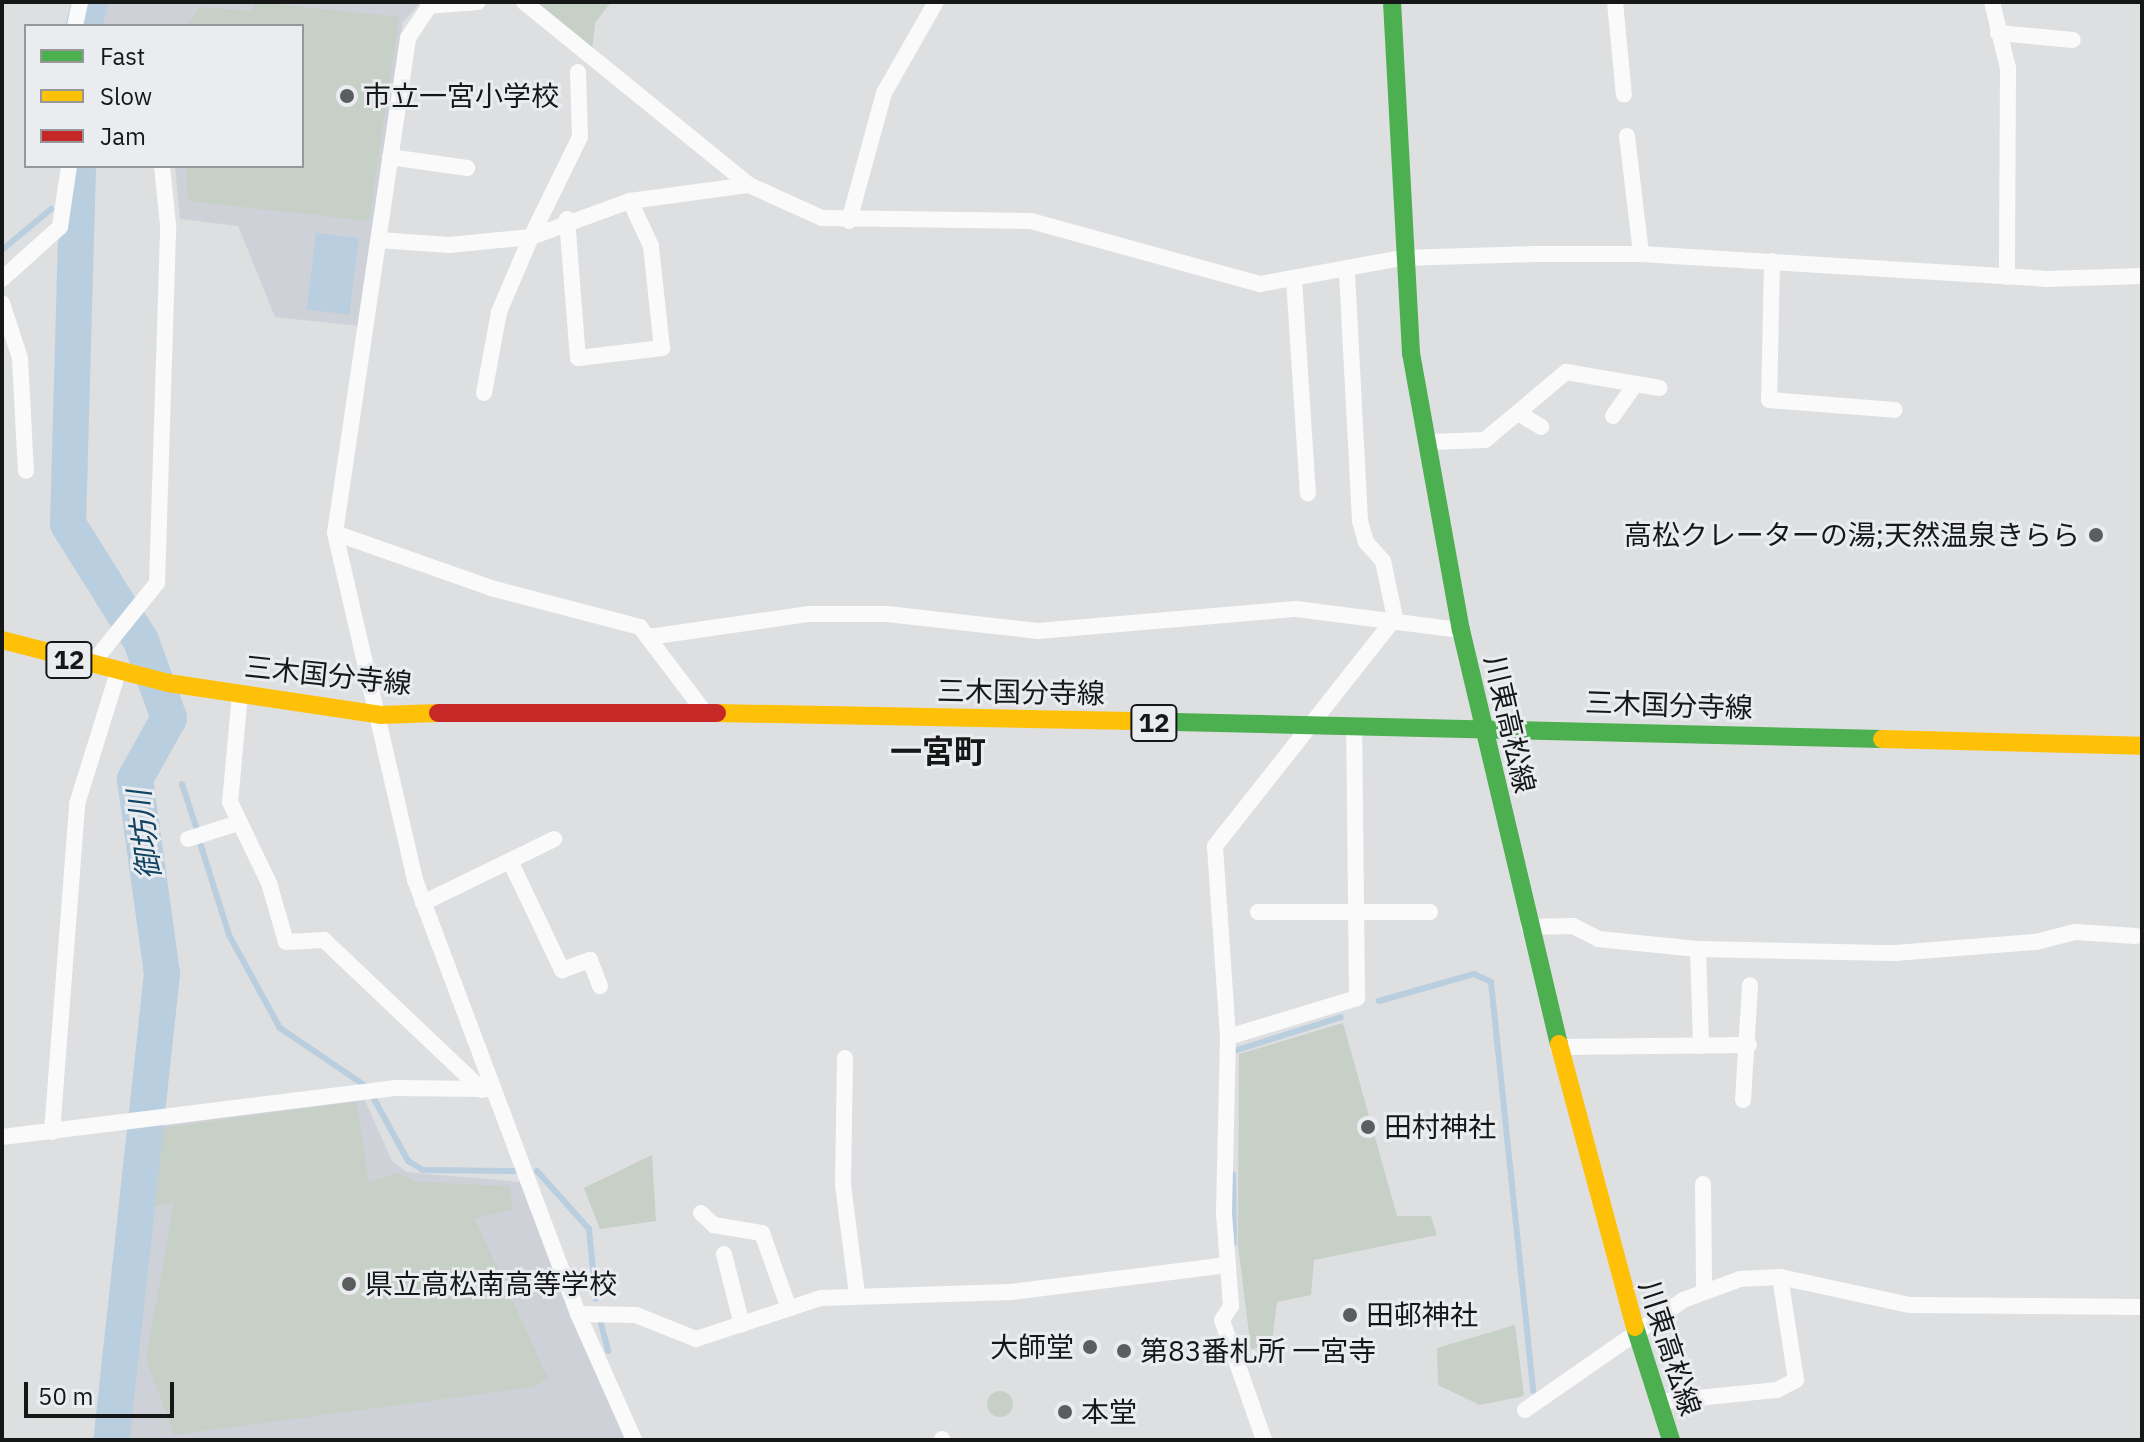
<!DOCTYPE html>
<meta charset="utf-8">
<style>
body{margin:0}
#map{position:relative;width:2144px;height:1442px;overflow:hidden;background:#dedfe1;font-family:"IBM Plex Sans","Noto Sans JP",sans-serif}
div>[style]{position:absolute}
.built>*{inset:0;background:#ced2d8}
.green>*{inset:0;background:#c6d0c7}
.round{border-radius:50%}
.water>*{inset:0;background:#b9cedf;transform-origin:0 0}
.stream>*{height:6px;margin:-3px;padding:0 3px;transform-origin:3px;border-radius:3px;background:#b9cedf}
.river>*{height:36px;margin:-18px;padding:0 18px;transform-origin:18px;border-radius:18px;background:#b9cedf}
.street>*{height:16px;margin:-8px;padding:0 8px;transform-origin:8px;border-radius:8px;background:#fafafa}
.fast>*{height:18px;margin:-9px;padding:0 9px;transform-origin:9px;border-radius:9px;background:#4caf50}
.slow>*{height:18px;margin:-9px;padding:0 9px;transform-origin:9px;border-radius:9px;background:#ffc107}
.jam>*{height:18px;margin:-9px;padding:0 9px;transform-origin:9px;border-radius:9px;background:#c62828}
.dots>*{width:22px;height:22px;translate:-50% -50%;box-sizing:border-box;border:4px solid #eaecef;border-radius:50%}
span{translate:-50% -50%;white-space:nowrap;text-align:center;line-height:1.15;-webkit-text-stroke:6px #eaecef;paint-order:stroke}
.shield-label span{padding:2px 6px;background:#eaecef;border:2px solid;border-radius:6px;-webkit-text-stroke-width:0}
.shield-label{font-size:26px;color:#161717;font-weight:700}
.poi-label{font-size:28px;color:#161717}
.left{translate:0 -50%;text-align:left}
.right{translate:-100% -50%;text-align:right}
.street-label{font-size:28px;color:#161717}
.water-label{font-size:30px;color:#104364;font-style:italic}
.quarter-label{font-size:32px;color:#161717;font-weight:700}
.frame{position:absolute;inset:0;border:4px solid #161717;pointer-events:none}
.legend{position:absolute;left:24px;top:24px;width:280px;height:144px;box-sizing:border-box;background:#eaecef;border:2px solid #959799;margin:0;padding:10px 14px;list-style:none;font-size:24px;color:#161717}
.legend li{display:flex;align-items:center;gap:16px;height:40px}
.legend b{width:40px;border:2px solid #959799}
.scale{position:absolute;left:24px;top:1382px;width:150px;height:36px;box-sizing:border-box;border:4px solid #161717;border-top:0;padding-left:10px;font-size:24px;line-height:28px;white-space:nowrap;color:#161717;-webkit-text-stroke:6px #eaecef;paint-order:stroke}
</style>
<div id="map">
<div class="built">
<div style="clip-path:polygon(96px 2px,421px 2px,403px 22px,358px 326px,275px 317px,238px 226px,180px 219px,175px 166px,302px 166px,302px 26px,91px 26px)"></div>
<div style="clip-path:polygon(364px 1098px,392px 1161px,406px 1172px,520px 1182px,627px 1440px,118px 1440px,154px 1127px)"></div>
</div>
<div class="green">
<div style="clip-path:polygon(254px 2px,399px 17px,369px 221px,188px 201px,186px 166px,302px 166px,302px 26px,187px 26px,200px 7px,253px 11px)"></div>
<div style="clip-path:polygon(532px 2px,611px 2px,595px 23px,592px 51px)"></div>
<div style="clip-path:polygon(1343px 1023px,1397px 1216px,1431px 1216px,1437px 1235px,1314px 1260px,1311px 1295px,1277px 1302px,1272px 1341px,1251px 1350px,1238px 1245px,1239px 1054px)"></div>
<div style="clip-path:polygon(356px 1102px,369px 1182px,397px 1173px,418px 1182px,509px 1186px,513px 1209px,475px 1219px,548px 1378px,534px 1387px,174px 1435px,146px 1359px,174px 1203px,150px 1207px,160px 1128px)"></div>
<div style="clip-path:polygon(652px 1155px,656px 1221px,600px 1229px,584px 1188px)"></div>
<div style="clip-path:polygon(1515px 1325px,1524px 1396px,1480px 1405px,1438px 1385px,1437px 1348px)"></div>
<div class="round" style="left:987px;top:1391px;width:26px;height:26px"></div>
</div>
<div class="water">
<div style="left:316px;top:233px;width:43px;height:77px;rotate:7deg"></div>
</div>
<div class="stream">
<div style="left:2px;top:250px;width:64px;rotate:-39.9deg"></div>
<div style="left:182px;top:784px;width:48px;rotate:71.9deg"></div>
<div style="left:201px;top:846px;width:93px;rotate:72.5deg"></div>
<div style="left:229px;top:935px;width:106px;rotate:61.3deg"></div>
<div style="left:280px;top:1028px;width:105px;rotate:34.1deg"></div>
<div style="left:1379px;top:1001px;width:99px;rotate:-15.9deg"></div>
<div style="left:1474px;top:974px;width:19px;rotate:25deg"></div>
<div style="left:1491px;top:982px;width:411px;rotate:84.1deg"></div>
<div style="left:1234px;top:1051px;width:112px;rotate:-17.6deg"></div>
<div style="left:373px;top:1097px;width:73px;rotate:61.3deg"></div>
<div style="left:408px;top:1161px;width:17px;rotate:31deg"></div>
<div style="left:423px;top:1170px;width:92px;rotate:0.6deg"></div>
<div style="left:537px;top:1171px;width:78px;rotate:48.1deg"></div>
<div style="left:589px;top:1229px;width:70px;rotate:84.3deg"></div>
<div style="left:1233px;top:1175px;width:68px;rotate:89.2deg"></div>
<div style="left:601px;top:1324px;width:28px;rotate:75deg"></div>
</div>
<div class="river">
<div style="left:84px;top:26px;width:25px;rotate:-76deg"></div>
<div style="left:78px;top:166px;width:358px;rotate:91.6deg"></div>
<div style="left:68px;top:524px;width:138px;rotate:58deg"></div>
<div style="left:141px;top:641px;width:82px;rotate:70deg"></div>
<div style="left:169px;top:718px;width:70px;rotate:119.1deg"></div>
<div style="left:135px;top:779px;width:197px;rotate:82.1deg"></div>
<div style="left:162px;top:974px;width:469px;rotate:96.2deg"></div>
</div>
<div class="street">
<div style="left:432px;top:2px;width:43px;rotate:123.7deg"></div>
<div style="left:408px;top:38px;width:500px;rotate:98.39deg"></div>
<div style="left:335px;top:533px;width:356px;rotate:77deg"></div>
<div style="left:415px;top:880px;width:464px;rotate:69.4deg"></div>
<div style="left:578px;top:1314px;width:138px;rotate:66deg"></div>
<div style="left:524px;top:2px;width:290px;rotate:39.1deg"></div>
<div style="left:749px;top:185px;width:80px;rotate:24.3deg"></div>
<div style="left:822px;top:218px;width:209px;rotate:0.8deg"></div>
<div style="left:1031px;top:221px;width:238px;rotate:15.4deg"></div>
<div style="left:1260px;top:284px;width:144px;rotate:-10.4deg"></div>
<div style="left:1402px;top:258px;width:131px;rotate:-1.7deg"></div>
<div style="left:1533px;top:254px;width:108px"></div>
<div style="left:1641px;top:254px;width:405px;rotate:3.5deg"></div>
<div style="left:2045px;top:279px;width:97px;rotate:-1.8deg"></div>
<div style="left:1615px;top:2px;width:93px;rotate:84.5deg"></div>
<div style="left:1992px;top:2px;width:68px;rotate:76.4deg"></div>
<div style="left:2008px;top:68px;width:209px;rotate:90.3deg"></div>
<div style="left:428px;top:6px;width:50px;rotate:-4.6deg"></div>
<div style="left:75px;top:26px;width:25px;rotate:-78deg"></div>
<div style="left:1998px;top:33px;width:75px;rotate:5.3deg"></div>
<div style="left:1627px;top:136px;width:119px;rotate:83.2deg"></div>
<div style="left:390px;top:157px;width:78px;rotate:8.1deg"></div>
<div style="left:567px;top:219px;width:139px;rotate:85.5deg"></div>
<div style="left:578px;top:358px;width:85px;rotate:-6.8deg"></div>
<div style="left:662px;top:348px;width:103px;rotate:-96.2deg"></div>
<div style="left:651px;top:246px;width:50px;rotate:-115deg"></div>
<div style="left:849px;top:221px;width:133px;rotate:-74.7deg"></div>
<div style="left:884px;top:93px;width:105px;rotate:-60.3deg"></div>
<div style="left:379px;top:240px;width:70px;rotate:4.1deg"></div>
<div style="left:449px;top:245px;width:82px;rotate:-5.6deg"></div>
<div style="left:531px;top:237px;width:111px;rotate:-63.9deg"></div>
<div style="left:580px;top:137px;width:65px;rotate:-91.8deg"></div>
<div style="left:1772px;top:261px;width:139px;rotate:91.2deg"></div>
<div style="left:1769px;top:400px;width:126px;rotate:4.5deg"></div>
<div style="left:2px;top:279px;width:78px;rotate:-41.9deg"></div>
<div style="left:60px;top:227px;width:62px;rotate:-81.6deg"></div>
<div style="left:1294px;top:279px;width:215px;rotate:86.3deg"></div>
<div style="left:2px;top:303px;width:58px;rotate:71.9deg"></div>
<div style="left:20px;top:358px;width:113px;rotate:87deg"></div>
<div style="left:484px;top:393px;width:82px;rotate:-79.5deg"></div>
<div style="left:499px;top:312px;width:82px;rotate:-66.9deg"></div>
<div style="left:531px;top:237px;width:105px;rotate:-20deg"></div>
<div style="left:630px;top:201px;width:120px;rotate:-7.7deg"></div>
<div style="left:1518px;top:413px;width:27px;rotate:31deg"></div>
<div style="left:1613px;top:416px;width:39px;rotate:-55deg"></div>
<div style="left:1428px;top:442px;width:57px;rotate:-2deg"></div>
<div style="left:1485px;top:440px;width:106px;rotate:-40deg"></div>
<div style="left:1566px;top:372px;width:95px;rotate:9.7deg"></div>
<div style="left:335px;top:533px;width:165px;rotate:19.4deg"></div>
<div style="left:491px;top:588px;width:154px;rotate:14.7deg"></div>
<div style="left:640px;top:627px;width:109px;rotate:52.8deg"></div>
<div style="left:649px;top:637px;width:162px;rotate:-8.2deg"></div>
<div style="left:809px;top:614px;width:78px"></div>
<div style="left:887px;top:614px;width:152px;rotate:6.4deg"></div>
<div style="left:1038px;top:631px;width:259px;rotate:-4.9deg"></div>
<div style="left:1296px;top:609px;width:166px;rotate:7.3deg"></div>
<div style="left:90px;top:666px;width:107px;rotate:-51.1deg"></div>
<div style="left:157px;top:583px;width:358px;rotate:-88.2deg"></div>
<div style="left:168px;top:225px;width:59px;rotate:-95.8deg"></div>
<div style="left:240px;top:693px;width:109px;rotate:95.2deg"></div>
<div style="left:230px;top:802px;width:90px;rotate:64.3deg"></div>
<div style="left:269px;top:883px;width:61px;rotate:73.9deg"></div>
<div style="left:286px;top:942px;width:38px;rotate:-3deg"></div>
<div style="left:324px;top:940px;width:218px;rotate:43.5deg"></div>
<div style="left:188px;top:839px;width:52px;rotate:-17.7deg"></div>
<div style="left:511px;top:863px;width:119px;rotate:64.5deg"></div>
<div style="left:562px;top:970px;width:30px;rotate:-20deg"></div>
<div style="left:590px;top:960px;width:28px;rotate:69deg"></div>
<div style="left:423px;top:903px;width:146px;rotate:-26deg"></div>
<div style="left:1258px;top:912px;width:172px"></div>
<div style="left:1529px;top:927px;width:44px;rotate:-1.3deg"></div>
<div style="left:1573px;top:926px;width:28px;rotate:27deg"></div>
<div style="left:1598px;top:939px;width:100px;rotate:5.7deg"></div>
<div style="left:1698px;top:949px;width:197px;rotate:1.2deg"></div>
<div style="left:1895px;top:953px;width:141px;rotate:-4.5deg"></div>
<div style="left:2036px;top:942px;width:40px;rotate:-14.4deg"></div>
<div style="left:2075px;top:932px;width:61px;rotate:3.8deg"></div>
<div style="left:1698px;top:949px;width:97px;rotate:88.2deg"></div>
<div style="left:1228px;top:1037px;width:135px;rotate:-16.8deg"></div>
<div style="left:1357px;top:998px;width:271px;rotate:-90.6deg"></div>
<div style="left:1558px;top:1047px;width:191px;rotate:-0.6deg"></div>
<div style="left:845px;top:1058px;width:127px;rotate:90.9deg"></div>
<div style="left:843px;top:1185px;width:111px;rotate:82.7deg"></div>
<div style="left:1743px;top:1100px;width:115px;rotate:-86.5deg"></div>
<div style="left:52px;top:1132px;width:329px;rotate:-85.6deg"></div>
<div style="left:77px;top:804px;width:138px;rotate:-72.7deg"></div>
<div style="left:2px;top:1137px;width:395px;rotate:-7.1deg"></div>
<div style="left:394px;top:1088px;width:95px;rotate:0.6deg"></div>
<div style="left:1703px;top:1184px;width:103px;rotate:89.4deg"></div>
<div style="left:701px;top:1213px;width:18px;rotate:43deg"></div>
<div style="left:714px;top:1225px;width:49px;rotate:9.5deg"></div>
<div style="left:762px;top:1233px;width:77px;rotate:70.4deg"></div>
<div style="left:724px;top:1254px;width:73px;rotate:75.8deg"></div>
<div style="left:578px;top:1314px;width:58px;rotate:1deg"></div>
<div style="left:636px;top:1315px;width:65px;rotate:21.8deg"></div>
<div style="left:696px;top:1339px;width:132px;rotate:-18.2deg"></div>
<div style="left:821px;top:1298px;width:190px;rotate:-1.8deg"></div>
<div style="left:1011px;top:1292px;width:218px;rotate:-7.1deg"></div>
<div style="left:1658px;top:1402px;width:120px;rotate:-5.8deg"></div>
<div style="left:1777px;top:1390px;width:21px;rotate:-28deg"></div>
<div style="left:1796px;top:1380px;width:104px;rotate:-98.8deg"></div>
<div style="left:1525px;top:1410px;width:193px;rotate:-34.8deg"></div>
<div style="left:1683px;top:1300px;width:61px;rotate:-20.2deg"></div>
<div style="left:1740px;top:1279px;width:40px;rotate:-2.9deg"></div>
<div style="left:1780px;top:1277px;width:133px;rotate:12.2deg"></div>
<div style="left:1910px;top:1305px;width:232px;rotate:0.5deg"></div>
<div style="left:942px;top:1439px;width:1px;rotate:90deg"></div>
<div style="left:1264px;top:1440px;width:127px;rotate:-109.3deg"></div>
<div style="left:1222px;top:1320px;width:17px;rotate:-57deg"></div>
<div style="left:1231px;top:1306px;width:94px;rotate:-94.3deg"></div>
<div style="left:1224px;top:1212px;width:175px;rotate:-88.7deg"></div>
<div style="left:1228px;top:1037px;width:191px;rotate:-93.9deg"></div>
<div style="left:1215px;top:846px;width:290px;rotate:-51.7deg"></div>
<div style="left:1395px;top:618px;width:58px;rotate:-101.9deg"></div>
<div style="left:1383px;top:561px;width:25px;rotate:-132deg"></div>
<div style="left:1366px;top:542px;width:22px;rotate:-106deg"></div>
<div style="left:1360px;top:521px;width:250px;rotate:-93deg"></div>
</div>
<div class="fast">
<div style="left:1392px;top:2px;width:352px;rotate:86.9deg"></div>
<div style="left:1411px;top:353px;width:281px;rotate:79.8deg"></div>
<div style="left:1461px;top:630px;width:425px;rotate:76.7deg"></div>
<div style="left:1132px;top:721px;width:750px;rotate:1.37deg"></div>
<div style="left:1635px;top:1327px;width:119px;rotate:72.3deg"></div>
</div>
<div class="slow">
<div style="left:2px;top:640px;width:171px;rotate:14.5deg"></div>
<div style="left:168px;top:683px;width:215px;rotate:8.5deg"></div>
<div style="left:381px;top:715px;width:57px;rotate:-2deg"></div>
<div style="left:717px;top:713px;width:415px;rotate:1.1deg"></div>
<div style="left:1882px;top:739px;width:260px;rotate:1.5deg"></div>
<div style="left:1559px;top:1044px;width:293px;rotate:75deg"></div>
</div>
<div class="jam">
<div style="left:438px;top:713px;width:279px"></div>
</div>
<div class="dots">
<div style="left:347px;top:96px;background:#5c5d5e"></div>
<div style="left:2096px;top:535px;background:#5c5d5e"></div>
<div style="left:1368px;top:1127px;background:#5c5d5e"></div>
<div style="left:349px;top:1284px;background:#5c5d5e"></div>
<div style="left:1350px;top:1315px;background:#5c5d5e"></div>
<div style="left:1090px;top:1347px;background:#5c5d5e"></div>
<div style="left:1124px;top:1351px;background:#5c5d5e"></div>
<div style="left:1065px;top:1412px;background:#5c5d5e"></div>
</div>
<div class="shield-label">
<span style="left:69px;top:660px">12</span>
<span style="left:1154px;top:723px">12</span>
</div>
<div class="poi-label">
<span class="left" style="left:363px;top:96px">市立一宮小学校</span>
<span class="right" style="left:2080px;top:535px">高松クレーターの湯;天然温泉きらら</span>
<span class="left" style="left:1384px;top:1127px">田村神社</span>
<span class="left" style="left:365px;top:1284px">県立高松南高等学校</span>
<span class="left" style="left:1366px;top:1315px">田邨神社</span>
<span class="right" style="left:1074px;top:1347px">大師堂</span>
<span class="left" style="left:1140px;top:1351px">第83番札所 一宮寺</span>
<span class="left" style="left:1081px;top:1412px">本堂</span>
</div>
<div class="street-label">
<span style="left:328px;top:675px;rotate:6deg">三木国分寺線</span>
<span style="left:1021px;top:692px;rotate:1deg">三木国分寺線</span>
<span style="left:1669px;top:705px;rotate:2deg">三木国分寺線</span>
<span style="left:1510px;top:724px;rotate:77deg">川東高松線</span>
<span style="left:1670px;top:1348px;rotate:72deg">川東高松線</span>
</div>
<div class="water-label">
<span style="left:144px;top:835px;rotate:-97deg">御坊川</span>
</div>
<div class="quarter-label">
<span style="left:938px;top:751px">一宮町</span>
</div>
<div class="frame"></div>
<ul class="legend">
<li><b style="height:10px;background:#4caf50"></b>Fast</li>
<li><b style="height:10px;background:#ffc107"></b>Slow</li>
<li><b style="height:10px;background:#c62828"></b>Jam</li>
</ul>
<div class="scale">50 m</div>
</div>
